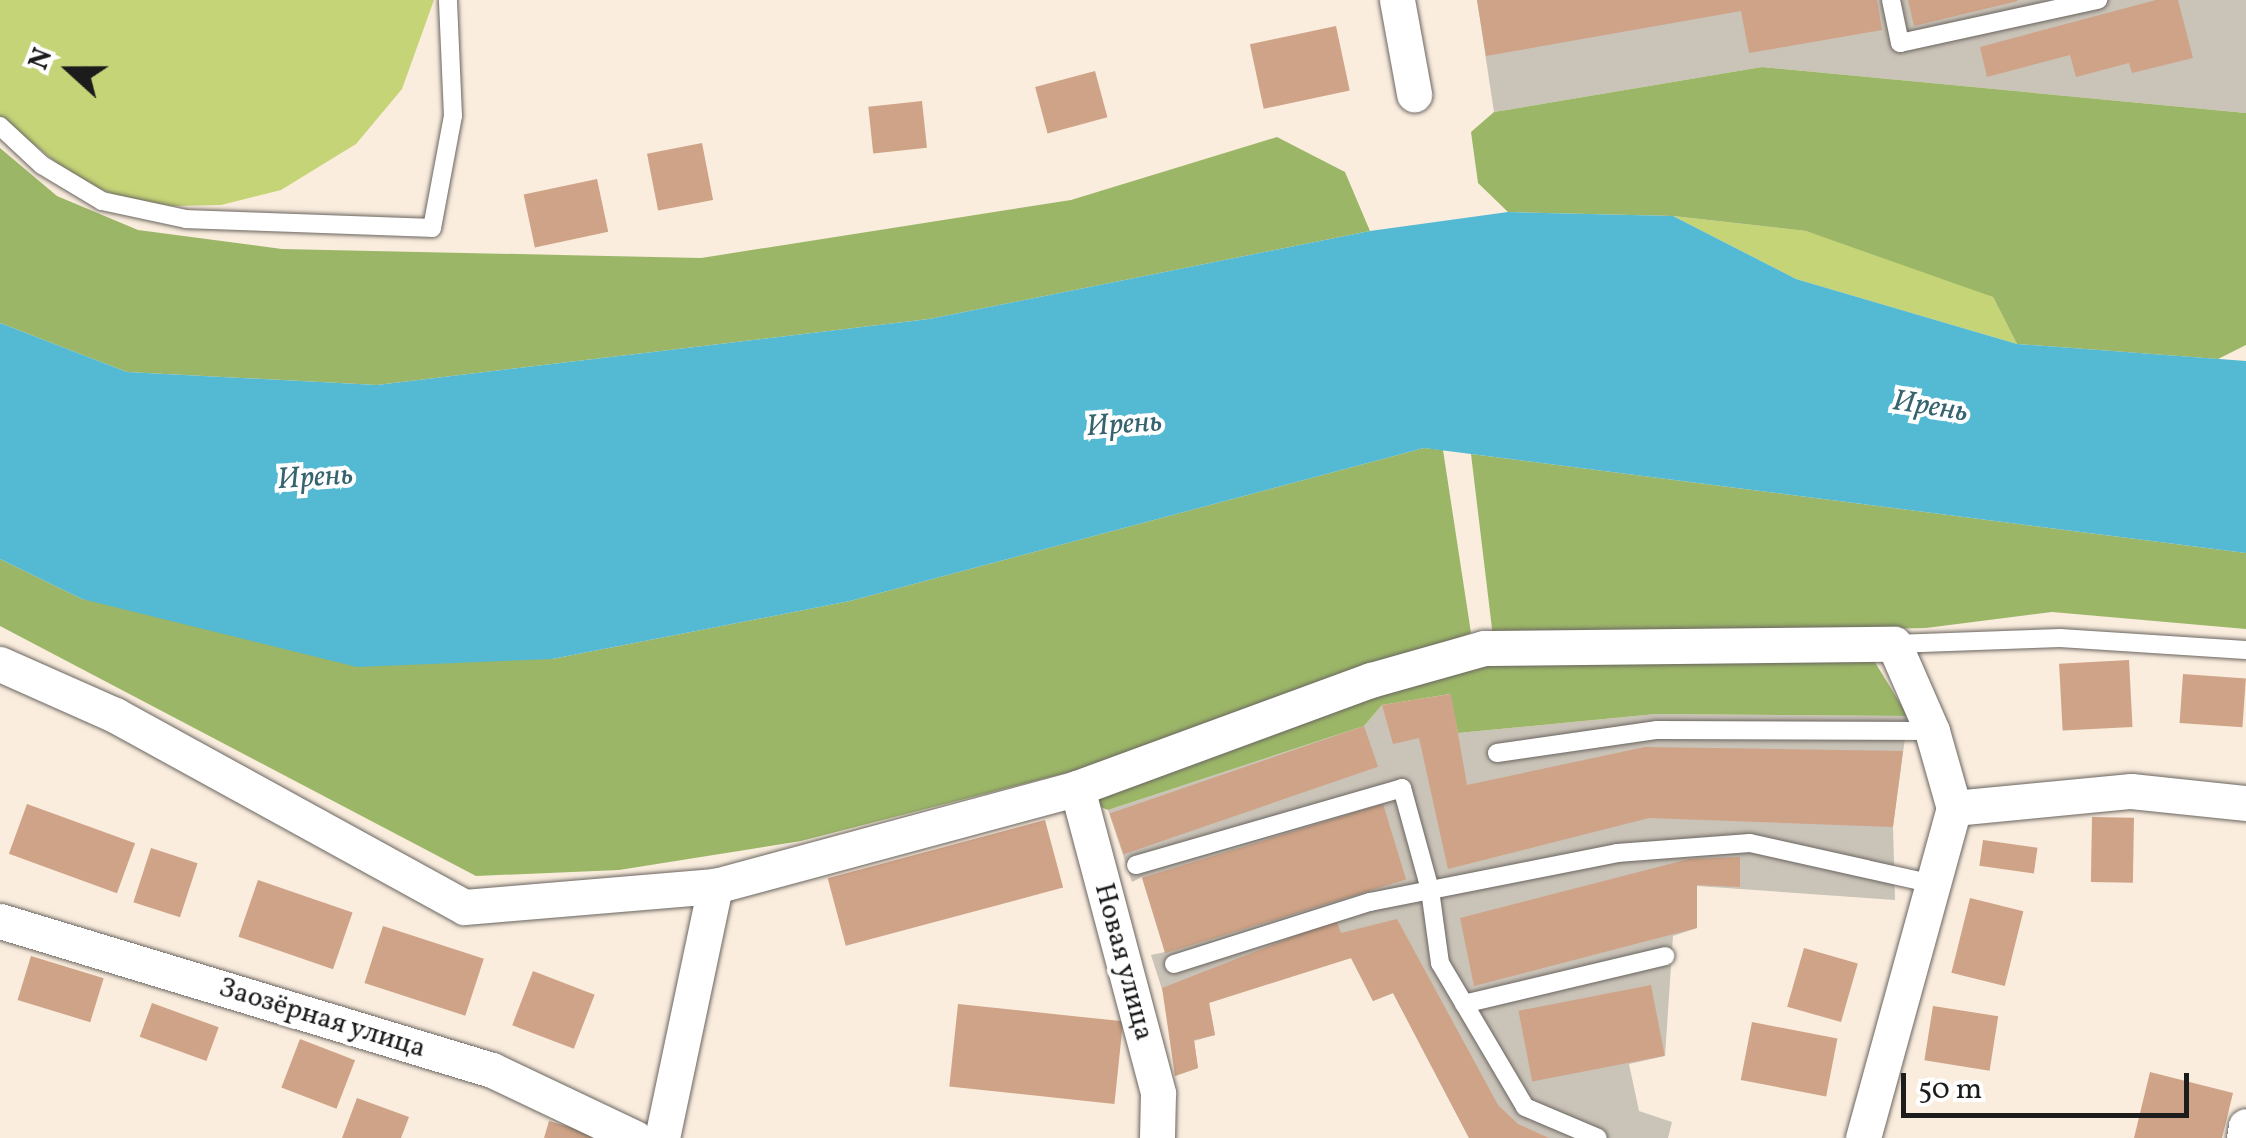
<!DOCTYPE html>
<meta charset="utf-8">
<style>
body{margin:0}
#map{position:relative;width:2246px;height:1138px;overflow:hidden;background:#faedde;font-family:Vollkorn,serif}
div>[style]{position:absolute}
.industrial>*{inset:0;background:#cac3b8}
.green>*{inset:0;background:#c5d477}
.forest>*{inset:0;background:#9cb668}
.water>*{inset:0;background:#54b9d2}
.building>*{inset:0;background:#cfa387;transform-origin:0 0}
.roads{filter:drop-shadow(0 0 2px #6a6560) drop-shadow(0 0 2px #6a6560)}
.service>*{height:18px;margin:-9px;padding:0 9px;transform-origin:9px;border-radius:9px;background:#fff}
.minor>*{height:35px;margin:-17.5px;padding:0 17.5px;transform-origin:17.5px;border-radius:17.5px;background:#fff}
span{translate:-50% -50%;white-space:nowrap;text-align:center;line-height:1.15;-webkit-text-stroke:8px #fff;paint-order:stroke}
.street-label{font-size:28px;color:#1c1c1c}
.water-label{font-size:30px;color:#35636e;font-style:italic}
.north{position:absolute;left:20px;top:20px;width:100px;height:100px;-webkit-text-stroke:8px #fff;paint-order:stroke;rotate:291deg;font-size:28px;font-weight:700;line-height:40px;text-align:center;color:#1c1c1c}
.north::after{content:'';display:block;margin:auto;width:35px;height:45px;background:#1c1c1c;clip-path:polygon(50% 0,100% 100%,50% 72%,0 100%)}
.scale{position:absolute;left:1901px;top:1073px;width:288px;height:45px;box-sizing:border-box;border:5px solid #1c1c1c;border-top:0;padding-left:12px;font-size:30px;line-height:35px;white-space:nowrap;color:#1c1c1c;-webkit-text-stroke:8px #fff;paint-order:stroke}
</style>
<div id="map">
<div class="industrial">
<div style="clip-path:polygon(1477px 0,2246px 0,2246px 113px,1762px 67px,1494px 112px)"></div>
<div style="clip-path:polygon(1451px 694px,1458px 733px,1656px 714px,1908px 716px,1893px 826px,1895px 900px,1697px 886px,1697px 928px,1673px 936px,1665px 1056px,1629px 1064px,1639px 1111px,1672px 1122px,1668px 1138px,1469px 1138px,1393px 993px,1373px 1001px,1351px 958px,1209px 1002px,1215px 1035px,1194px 1041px,1198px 1068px,1175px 1076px,1169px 1011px,1151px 955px,1165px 952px,1142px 877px,1132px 882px,1108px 810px,1364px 726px,1382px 705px)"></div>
</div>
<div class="green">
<div style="clip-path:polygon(0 0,434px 0,402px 89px,356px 144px,281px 190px,221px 205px,173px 206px,123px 198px,78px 180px,0 117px)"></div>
<div style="clip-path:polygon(1673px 216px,1806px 231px,1933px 272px,1993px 297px,2017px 344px,1796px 279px)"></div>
</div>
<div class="forest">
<div style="clip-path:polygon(1762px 67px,2246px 113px,2246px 345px,2218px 359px,2017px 344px,1993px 297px,1806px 231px,1673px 216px,1508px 212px,1478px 183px,1471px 132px,1494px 112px)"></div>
<div style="clip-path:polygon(1277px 137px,1345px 172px,1370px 231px,929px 319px,377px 385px,127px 372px,0 323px,0 148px,57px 196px,138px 230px,282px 249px,701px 258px,1071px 200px)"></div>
<div style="clip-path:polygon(1424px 448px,1443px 450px,1471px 633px,1120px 759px,801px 841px,619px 870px,476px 876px,0 626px,0 559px,82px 599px,552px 659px,850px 601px)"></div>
<div style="clip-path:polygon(1471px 454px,2246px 553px,2246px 629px,2052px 612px,1926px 628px,1493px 637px)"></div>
<div style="clip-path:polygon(1868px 651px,1908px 716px,1656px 714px,1458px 733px,1450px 694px,1382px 705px,1364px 726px,1108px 810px,1096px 805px,1094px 792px,1490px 655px)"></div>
</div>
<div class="water">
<div style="clip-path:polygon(1508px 212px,1673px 216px,1796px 279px,2017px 344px,2246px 361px,2246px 553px,1424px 448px,850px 601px,552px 659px,357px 667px,82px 599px,0 559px,0 323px,127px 372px,377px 385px,929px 319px,1370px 231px)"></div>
</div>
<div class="building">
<div style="clip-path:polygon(1477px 0,1877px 0,1882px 30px,1749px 53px,1741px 11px,1486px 56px)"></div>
<div style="clip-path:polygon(1908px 0,2017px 0,2018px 1px,1914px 26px)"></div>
<div style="clip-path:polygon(2156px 0,2178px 0,2193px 58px,2132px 73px,2129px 63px,2076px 77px,2070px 55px,1987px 77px,1980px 47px)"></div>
<div style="left:1336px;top:26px;width:66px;height:88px;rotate:78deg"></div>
<div style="left:1095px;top:71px;width:48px;height:62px;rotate:75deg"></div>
<div style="left:922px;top:101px;width:47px;height:54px;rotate:84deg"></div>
<div style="left:702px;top:143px;width:58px;height:56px;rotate:79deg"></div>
<div style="left:597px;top:179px;width:54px;height:75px;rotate:78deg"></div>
<div style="left:2129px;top:660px;width:67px;height:70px;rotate:87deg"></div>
<div style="left:2183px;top:674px;width:63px;height:49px;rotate:4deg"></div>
<div style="clip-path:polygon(1451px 694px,1467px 785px,1645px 747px,1903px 751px,1893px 827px,1649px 818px,1448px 869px,1419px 738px,1393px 744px,1382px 705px)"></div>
<div style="left:1364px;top:726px;width:43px;height:269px;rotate:71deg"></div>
<div style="left:27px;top:804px;width:115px;height:53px;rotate:20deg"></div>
<div style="left:1383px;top:804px;width:79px;height:252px;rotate:73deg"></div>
<div style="left:2092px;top:817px;width:42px;height:65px;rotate:1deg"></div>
<div style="left:1045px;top:820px;width:70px;height:225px;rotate:75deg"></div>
<div style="left:1983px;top:840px;width:55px;height:26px;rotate:8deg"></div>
<div style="left:151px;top:848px;width:49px;height:57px;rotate:18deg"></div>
<div style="clip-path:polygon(1740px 857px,1740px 887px,1697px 885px,1697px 928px,1474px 986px,1460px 918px,1689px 859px)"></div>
<div style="left:258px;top:880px;width:100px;height:60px;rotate:19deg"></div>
<div style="left:1970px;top:898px;width:55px;height:77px;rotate:14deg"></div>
<div style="clip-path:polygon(1397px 919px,1498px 1105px,1518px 1124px,1549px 1138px,1469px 1138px,1393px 993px,1373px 1001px,1351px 958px,1209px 1003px,1215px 1035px,1194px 1040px,1198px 1068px,1175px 1076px,1162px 988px,1336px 920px,1341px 933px)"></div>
<div style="left:383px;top:926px;width:106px;height:60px;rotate:18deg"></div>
<div style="left:1804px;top:948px;width:56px;height:61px;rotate:16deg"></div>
<div style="left:31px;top:956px;width:76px;height:46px;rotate:17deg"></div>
<div style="left:533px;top:971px;width:66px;height:58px;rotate:21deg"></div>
<div style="left:1651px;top:985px;width:72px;height:135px;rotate:79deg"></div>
<div style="left:152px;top:1003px;width:71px;height:36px;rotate:20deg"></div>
<div style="left:958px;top:1004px;width:166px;height:83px;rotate:6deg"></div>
<div style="left:1933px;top:1006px;width:66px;height:55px;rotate:9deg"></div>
<div style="left:1752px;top:1022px;width:87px;height:59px;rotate:11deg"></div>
<div style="left:300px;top:1039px;width:59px;height:52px;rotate:21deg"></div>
<div style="clip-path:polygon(2150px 1072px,2233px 1093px,2222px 1138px,2134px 1138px)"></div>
<div style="clip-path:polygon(357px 1098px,409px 1117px,401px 1138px,342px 1138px)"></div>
<div style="clip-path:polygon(549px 1121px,605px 1137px,605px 1138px,544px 1138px)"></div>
</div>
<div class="roads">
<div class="service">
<div style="left:1891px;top:0;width:44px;rotate:78.2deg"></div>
<div style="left:1900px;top:43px;width:203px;rotate:-12.3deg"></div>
<div style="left:0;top:126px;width:57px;rotate:42.9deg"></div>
<div style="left:42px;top:165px;width:70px;rotate:31deg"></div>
<div style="left:102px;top:201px;width:86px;rotate:12.1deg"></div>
<div style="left:186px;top:219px;width:246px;rotate:2.1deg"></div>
<div style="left:432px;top:228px;width:114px;rotate:-79.4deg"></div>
<div style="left:453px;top:116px;width:116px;rotate:-92.5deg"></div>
<div style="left:1894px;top:644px;width:166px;rotate:-2.1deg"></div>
<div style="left:2060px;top:638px;width:186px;rotate:3.7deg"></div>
<div style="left:1497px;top:753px;width:162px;rotate:-8.2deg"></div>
<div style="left:1657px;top:730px;width:275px;rotate:0.2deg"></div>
<div style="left:1136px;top:865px;width:277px;rotate:-16.1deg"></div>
<div style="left:1402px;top:788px;width:106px;rotate:74.6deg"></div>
<div style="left:1430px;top:890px;width:74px;rotate:82.2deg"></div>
<div style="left:1440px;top:963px;width:167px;rotate:59.4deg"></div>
<div style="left:1525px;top:1107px;width:79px;rotate:23deg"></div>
<div style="left:1174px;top:964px;width:206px;rotate:-17.6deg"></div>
<div style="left:1370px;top:902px;width:252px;rotate:-11.2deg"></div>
<div style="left:1617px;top:853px;width:133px;rotate:-4.3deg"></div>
<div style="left:1750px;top:843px;width:188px;rotate:12.6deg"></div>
<div style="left:1464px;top:1004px;width:207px;rotate:-13.4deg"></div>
</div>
<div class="minor">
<div style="left:1397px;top:0;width:96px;rotate:79.7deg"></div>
<div style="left:0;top:664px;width:126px;rotate:23.9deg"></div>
<div style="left:115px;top:715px;width:398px;rotate:28.8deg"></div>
<div style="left:464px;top:907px;width:252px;rotate:-4.8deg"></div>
<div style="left:715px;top:886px;width:375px;rotate:-15.1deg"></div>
<div style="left:1077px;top:788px;width:313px;rotate:-20.2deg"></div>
<div style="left:1371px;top:680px;width:117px;rotate:-15.8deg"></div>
<div style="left:1484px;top:648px;width:410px;rotate:-0.6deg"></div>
<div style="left:1894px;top:644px;width:95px;rotate:66.4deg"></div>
<div style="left:1932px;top:731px;width:80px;rotate:74.1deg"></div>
<div style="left:1954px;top:808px;width:178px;rotate:-5.5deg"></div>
<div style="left:2131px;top:791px;width:116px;rotate:6deg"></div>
<div style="left:1077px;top:788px;width:316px;rotate:75.1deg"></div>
<div style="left:1158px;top:1093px;width:45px;rotate:91.3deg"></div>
<div style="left:0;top:921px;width:514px;rotate:16.85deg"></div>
<div style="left:492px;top:1070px;width:158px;rotate:25.4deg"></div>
<div style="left:662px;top:1138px;width:258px;rotate:-78.1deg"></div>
<div style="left:1863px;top:1138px;width:342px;rotate:-74.6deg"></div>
<div style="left:2244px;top:1138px;width:12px;rotate:-81deg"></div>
</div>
</div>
<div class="street-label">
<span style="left:1123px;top:962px;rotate:75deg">Новая улица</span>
<span style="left:322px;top:1019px;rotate:17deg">Заозёрная улица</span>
</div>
<div class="water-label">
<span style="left:1930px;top:407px;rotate:9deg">Ирень</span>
<span style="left:1124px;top:425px;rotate:-4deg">Ирень</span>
<span style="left:315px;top:478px;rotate:-4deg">Ирень</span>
</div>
<div class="north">N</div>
<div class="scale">50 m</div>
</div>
